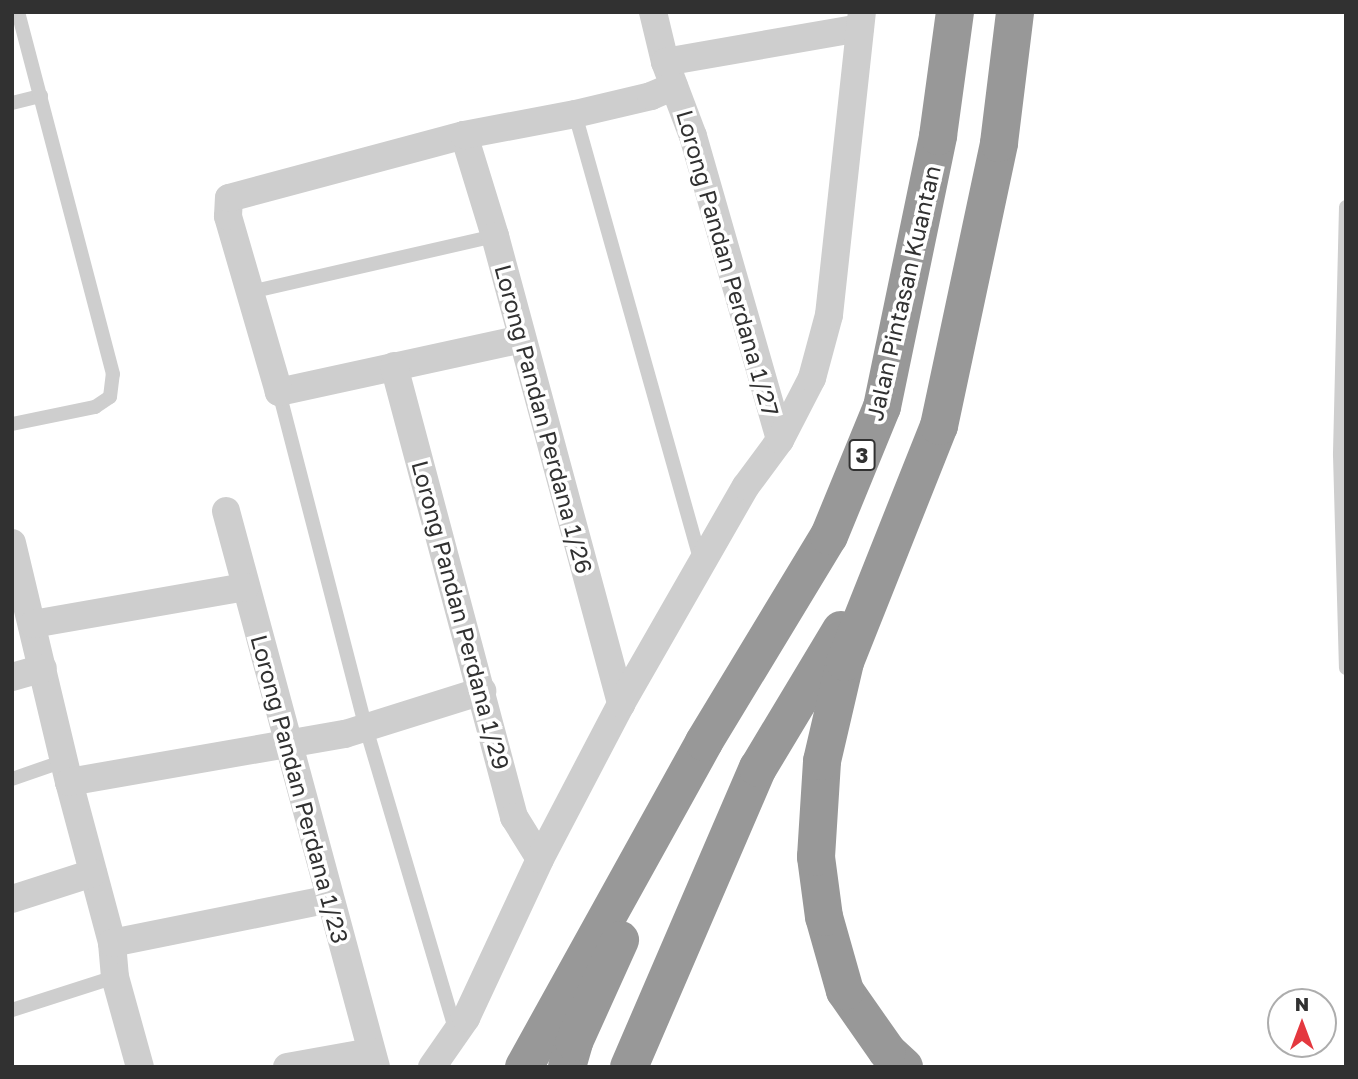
<!DOCTYPE html>
<style>
body{margin:0}
#map{position:relative;width:1358px;height:1079px;overflow:hidden;background:#fff;font-family:"Golos Text",sans-serif}
div>[style]{position:absolute}
.lane>*{height:14px;margin:-7px;padding:0 7px;transform-origin:7px;border-radius:7px;background:#cecece}
.street>*{height:28px;margin:-14px;padding:0 14px;transform-origin:14px;border-radius:14px;background:#cecece}
.highway>*{height:38px;margin:-19px;padding:0 19px;transform-origin:19px;border-radius:19px;background:#989898}
span{translate:-50% -50%;white-space:nowrap;text-align:center;line-height:1.15;-webkit-text-stroke:7px #fff;paint-order:stroke}
.shield-label span{padding:2px 5px;background:#fff;border:2px solid;border-radius:5px;-webkit-text-stroke-width:0}
.shield-label{font-size:21px;color:#313131;font-weight:700}
.street-label{font-size:23px;color:#313131}
.frame{position:absolute;inset:0;border:14px solid #313131;pointer-events:none}
.north{position:absolute;left:1267px;top:988px;width:70px;height:70px;box-sizing:border-box;background:#fff;border:2px solid #adadad;border-radius:50%;rotate:0deg;font-size:19px;font-weight:700;line-height:28px;text-align:center;color:#313131}
.north::after{content:'';display:block;margin:auto;width:24px;height:32px;background:#e4383f;clip-path:polygon(50% 0,100% 100%,50% 72%,0 100%)}
</style>
<div id="map">
<div class="lane">
<div style="left:12px;top:103px;width:30px;rotate:-14deg"></div>
<div style="left:575px;top:114px;width:465px;rotate:74.3deg"></div>
<div style="left:1346px;top:207px;width:248px;rotate:91.4deg"></div>
<div style="left:1340px;top:455px;width:213px;rotate:88.4deg"></div>
<div style="left:250px;top:292px;width:251px;rotate:-12.9deg"></div>
<div style="left:279px;top:392px;width:347px;rotate:75.5deg"></div>
<div style="left:366px;top:728px;width:316px;rotate:73.5deg"></div>
<div style="left:12px;top:424px;width:85px;rotate:-11.6deg"></div>
<div style="left:95px;top:407px;width:18px;rotate:-34deg"></div>
<div style="left:110px;top:397px;width:23px;rotate:-83deg"></div>
<div style="left:113px;top:374px;width:374px;rotate:-104.7deg"></div>
<div style="left:12px;top:779px;width:55px;rotate:-19.1deg"></div>
<div style="left:12px;top:1010px;width:108px;rotate:-17.8deg"></div>
</div>
<div class="street">
<div style="left:653px;top:12px;width:51px;rotate:76.5deg"></div>
<div style="left:665px;top:62px;width:79px;rotate:69.3deg"></div>
<div style="left:693px;top:136px;width:316px;rotate:74deg"></div>
<div style="left:665px;top:62px;width:198px;rotate:-9.9deg"></div>
<div style="left:464px;top:135px;width:106px;rotate:72.9deg"></div>
<div style="left:495px;top:236px;width:485px;rotate:74.9deg"></div>
<div style="left:522px;top:339px;width:249px;rotate:167.7deg"></div>
<div style="left:279px;top:392px;width:183px;rotate:-106.2deg"></div>
<div style="left:228px;top:216px;width:18px;rotate:-87deg"></div>
<div style="left:229px;top:198px;width:243px;rotate:-15deg"></div>
<div style="left:464px;top:135px;width:113px;rotate:-10.7deg"></div>
<div style="left:575px;top:114px;width:78px;rotate:-13.3deg"></div>
<div style="left:651px;top:96px;width:25px;rotate:-23deg"></div>
<div style="left:394px;top:366px;width:467px;rotate:75.1deg"></div>
<div style="left:514px;top:817px;width:49px;rotate:58.2deg"></div>
<div style="left:226px;top:511px;width:576px;rotate:74.9deg"></div>
<div style="left:12px;top:543px;width:246px;rotate:76.6deg"></div>
<div style="left:69px;top:782px;width:167px;rotate:75deg"></div>
<div style="left:112px;top:943px;width:34px;rotate:85deg"></div>
<div style="left:115px;top:977px;width:93px;rotate:74.5deg"></div>
<div style="left:33px;top:624px;width:216px;rotate:-9.9deg"></div>
<div style="left:12px;top:677px;width:32px;rotate:-16deg"></div>
<div style="left:69px;top:782px;width:280px;rotate:-9.9deg"></div>
<div style="left:345px;top:734px;width:144px;rotate:-17.4deg"></div>
<div style="left:12px;top:899px;width:85px;rotate:-17.8deg"></div>
<div style="left:112px;top:943px;width:222px;rotate:-11.4deg"></div>
<div style="left:287px;top:1067px;width:85px;rotate:-10.1deg"></div>
<div style="left:432px;top:1067px;width:60px;rotate:-55.2deg"></div>
<div style="left:466px;top:1018px;width:175px;rotate:-65deg"></div>
<div style="left:540px;top:859px;width:175px;rotate:-62.4deg"></div>
<div style="left:621px;top:704px;width:251px;rotate:-60.2deg"></div>
<div style="left:746px;top:486px;width:57px;rotate:-53.5deg"></div>
<div style="left:780px;top:440px;width:70px;rotate:-62.7deg"></div>
<div style="left:812px;top:378px;width:65px;rotate:-74.9deg"></div>
<div style="left:829px;top:315px;width:305px;rotate:-83.8deg"></div>
</div>
<div class="highway">
<div style="left:524px;top:1067px;width:372px;rotate:-61deg"></div>
<div style="left:704px;top:742px;width:241px;rotate:-58.8deg"></div>
<div style="left:829px;top:536px;width:139px;rotate:-67.7deg"></div>
<div style="left:882px;top:407px;width:277px;rotate:-78.3deg"></div>
<div style="left:938px;top:136px;width:125px;rotate:-82.2deg"></div>
<div style="left:567px;top:1067px;width:26px;rotate:-74deg"></div>
<div style="left:574px;top:1042px;width:112px;rotate:-65.7deg"></div>
<div style="left:629px;top:1067px;width:326px;rotate:-66.7deg"></div>
<div style="left:758px;top:768px;width:161px;rotate:-59deg"></div>
<div style="left:904px;top:1067px;width:23px;rotate:-137deg"></div>
<div style="left:887px;top:1051px;width:73px;rotate:-125deg"></div>
<div style="left:845px;top:991px;width:77px;rotate:-105.8deg"></div>
<div style="left:824px;top:917px;width:61px;rotate:-97.6deg"></div>
<div style="left:816px;top:857px;width:96px;rotate:-86.4deg"></div>
<div style="left:822px;top:761px;width:102px;rotate:-76.9deg"></div>
<div style="left:845px;top:662px;width:254px;rotate:-68.3deg"></div>
<div style="left:939px;top:426px;width:289px;rotate:-78deg"></div>
<div style="left:999px;top:143px;width:132px;rotate:-83deg"></div>
</div>
<div class="shield-label">
<span style="left:862px;top:455px">3</span>
</div>
<div class="street-label">
<span style="left:728px;top:263px;rotate:74deg">Lorong Pandan Perdana 1/27</span>
<span style="left:903px;top:293px;rotate:-77deg">Jalan Pintasan Kuantan</span>
<span style="left:544px;top:419px;rotate:75deg">Lorong Pandan Perdana 1/26</span>
<span style="left:461px;top:615px;rotate:75deg">Lorong Pandan Perdana 1/29</span>
<span style="left:300px;top:789px;rotate:75deg">Lorong Pandan Perdana 1/23</span>
</div>
<div class="frame"></div>
<div class="north">N</div>
</div>
